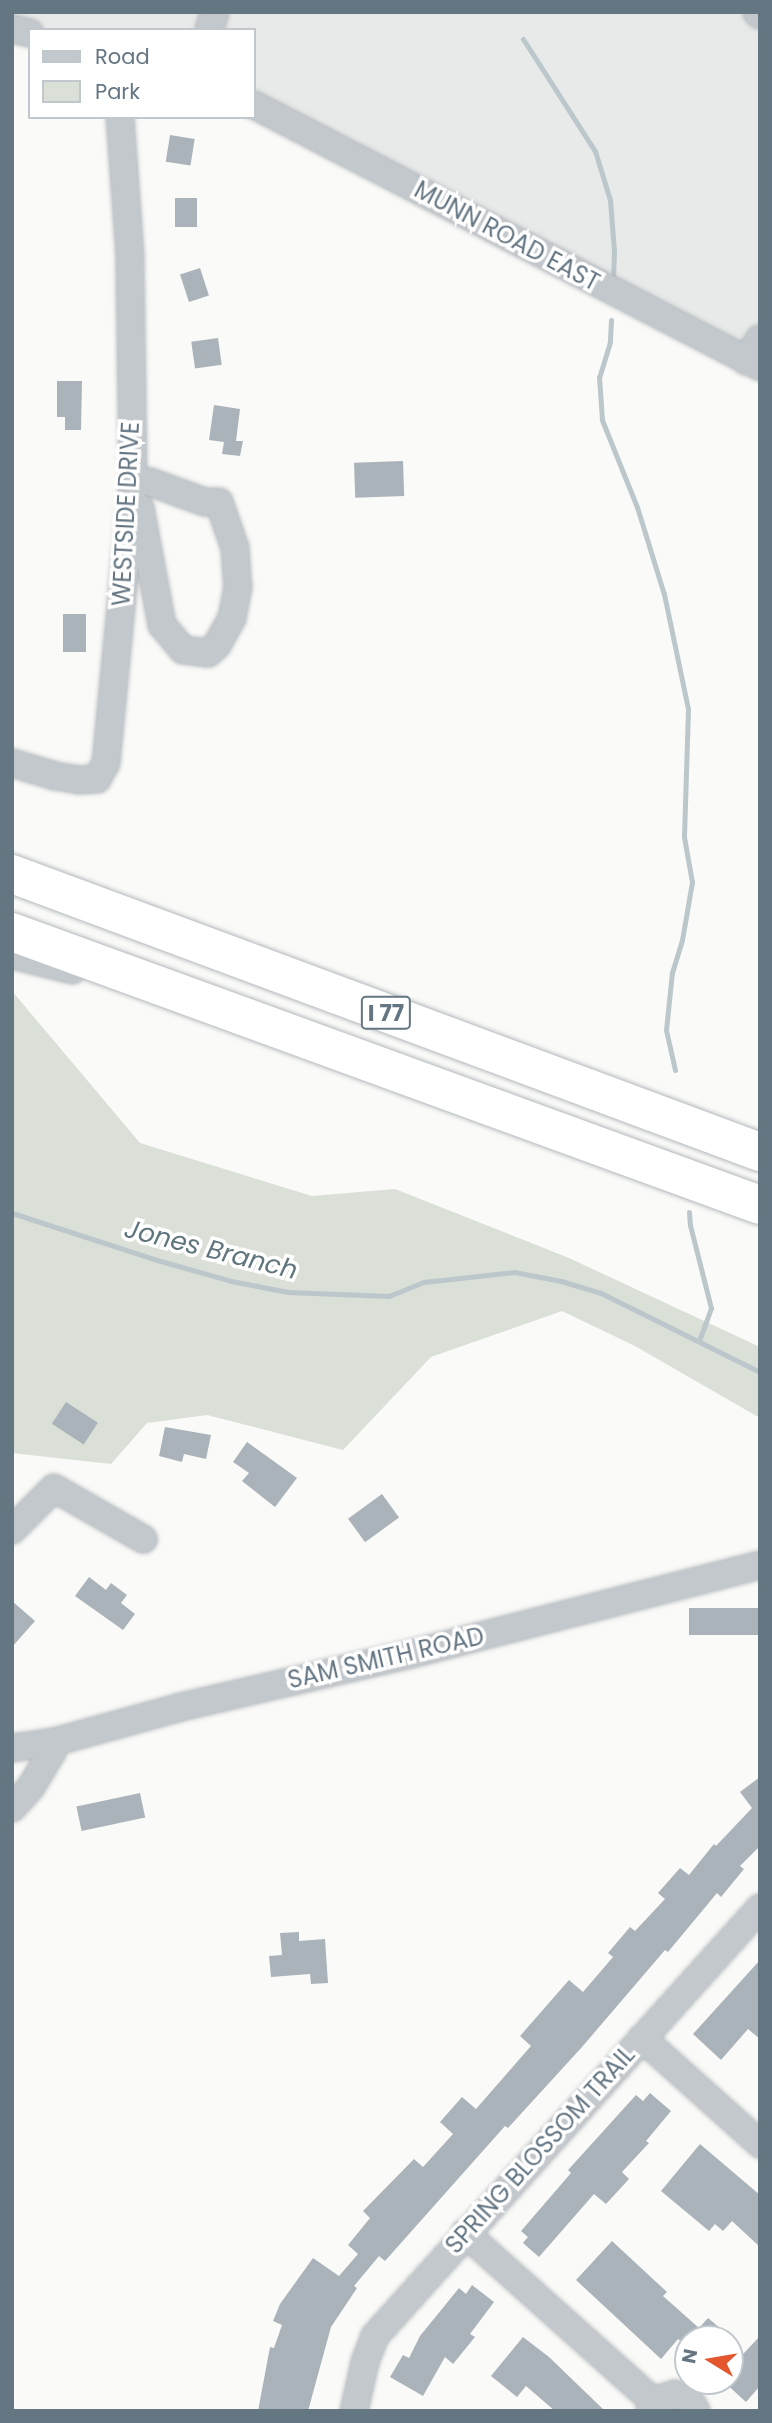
<!DOCTYPE html>
<style>
body{margin:0}
#map{position:relative;width:772px;height:2423px;overflow:hidden;background:#fafaf8;font-family:Poppins,sans-serif}
div>[style]{position:absolute}
.built>*{inset:0;background:#e8e9e9}
.green>*{inset:0;background:#dadfd7}
.stream>*{height:5px;margin:-2.5px;padding:0 2.5px;transform-origin:2.5px;border-radius:2.5px;background:#bbc7cb}
.building>*{inset:0;background:#aab3b9;transform-origin:0 0}
.roads{filter:drop-shadow(0 0 2px #b4b9bd) drop-shadow(0 0 2px #b4b9bd)}
.minor>*{height:26px;margin:-13px;padding:0 13px;transform-origin:13px;border-radius:13px;background:#c3c8cc}
.highway>*{height:38px;margin:-19px;padding:0 19px;transform-origin:19px;border-radius:19px;background:#fff}
span{translate:-50% -50%;white-space:nowrap;text-align:center;line-height:1.15;-webkit-text-stroke:7px #fff;paint-order:stroke}
.shield-label span{padding:2px 5px;background:#fff;border:2px solid;border-radius:5px;-webkit-text-stroke-width:0}
.shield-label{font-size:23px;color:#657683;font-weight:700}
.street-label{font-size:24px;color:#657683}
.water-label{font-size:26px;color:#60757c;font-style:italic}
.frame{position:absolute;inset:0;border:14px solid #657683;pointer-events:none}
.legend{position:absolute;left:28px;top:28px;width:228px;height:91px;box-sizing:border-box;background:#fff;border:2px solid #c1c8cd;margin:0;padding:9px 12px;list-style:none;font-size:21px;color:#657683}
.legend li{display:flex;align-items:center;gap:14px;height:35px}
.legend b{width:35px;border:2px solid #c1c8cd}
.north{position:absolute;left:674px;top:2325px;width:70px;height:70px;box-sizing:border-box;background:#fff;border:2px solid #c1c8cd;border-radius:50%;rotate:281deg;font-size:19px;font-weight:700;line-height:28px;text-align:center;color:#657683}
.north::after{content:'';display:block;margin:auto;width:24px;height:32px;background:#e4572e;clip-path:polygon(50% 0,100% 100%,50% 72%,0 100%)}
</style>
<div id="map">
<div class="built">
<div style="clip-path:polygon(12px 12px,760px 12px,760px 362px,254px 96px,254px 30px,49px 30px,12px 20px)"></div>
</div>
<div class="green">
<div style="clip-path:polygon(12px 991px,140px 1143px,312px 1196px,395px 1189px,569px 1258px,760px 1347px,760px 1418px,635px 1346px,562px 1311px,431px 1357px,343px 1450px,207px 1415px,147px 1423px,111px 1464px,12px 1453px)"></div>
</div>
<div class="stream">
<div style="left:523px;top:39px;width:133px;rotate:57.3deg"></div>
<div style="left:595px;top:151px;width:51px;rotate:73deg"></div>
<div style="left:610px;top:200px;width:51px;rotate:85.5deg"></div>
<div style="left:614px;top:251px;width:27px;rotate:92deg"></div>
<div style="left:611px;top:320px;width:22px;rotate:93deg"></div>
<div style="left:610px;top:342px;width:37px;rotate:107deg"></div>
<div style="left:599px;top:377px;width:43px;rotate:86deg"></div>
<div style="left:602px;top:420px;width:94px;rotate:68.1deg"></div>
<div style="left:637px;top:507px;width:91px;rotate:72.8deg"></div>
<div style="left:664px;top:594px;width:117px;rotate:78.2deg"></div>
<div style="left:688px;top:709px;width:128px;rotate:91.8deg"></div>
<div style="left:684px;top:837px;width:46px;rotate:79.9deg"></div>
<div style="left:692px;top:882px;width:59px;rotate:99.8deg"></div>
<div style="left:682px;top:940px;width:34px;rotate:107deg"></div>
<div style="left:672px;top:972px;width:58px;rotate:95.9deg"></div>
<div style="left:666px;top:1030px;width:41px;rotate:77.3deg"></div>
<div style="left:689px;top:1212px;width:13px;rotate:86deg"></div>
<div style="left:690px;top:1225px;width:86px;rotate:75.8deg"></div>
<div style="left:711px;top:1308px;width:35px;rotate:110deg"></div>
<div style="left:12px;top:1213px;width:152px;rotate:18deg"></div>
<div style="left:157px;top:1260px;width:77px;rotate:15.8deg"></div>
<div style="left:231px;top:1281px;width:58px;rotate:10.9deg"></div>
<div style="left:288px;top:1292px;width:101px;rotate:2.3deg"></div>
<div style="left:389px;top:1296px;width:38px;rotate:-22deg"></div>
<div style="left:424px;top:1282px;width:91px;rotate:-6.3deg"></div>
<div style="left:514px;top:1272px;width:48px;rotate:10.8deg"></div>
<div style="left:561px;top:1281px;width:42px;rotate:16.7deg"></div>
<div style="left:601px;top:1293px;width:178px;rotate:26.4deg"></div>
</div>
<div class="building">
<div style="left:170px;top:135px;width:25px;height:27px;rotate:9deg"></div>
<div style="left:175px;top:198px;width:22px;height:29px"></div>
<div style="left:200px;top:268px;width:29px;height:21px;rotate:72deg"></div>
<div style="left:218px;top:338px;width:27px;height:27px;rotate:82deg"></div>
<div style="clip-path:polygon(57px 381px,82px 381px,81px 430px,65px 430px,65px 417px,57px 417px)"></div>
<div style="clip-path:polygon(214px 405px,240px 409px,236px 441px,243px 441px,240px 456px,222px 454px,224px 442px,209px 440px)"></div>
<div style="left:403px;top:461px;width:35px;height:49px;rotate:88deg"></div>
<div style="left:63px;top:614px;width:23px;height:38px"></div>
<div style="left:66px;top:1402px;width:38px;height:26px;rotate:33deg"></div>
<div style="clip-path:polygon(165px 1427px,211px 1435px,206px 1459px,184px 1454px,182px 1462px,159px 1456px)"></div>
<div style="clip-path:polygon(247px 1442px,297px 1478px,275px 1507px,242px 1481px,249px 1473px,233px 1462px)"></div>
<div style="left:382px;top:1494px;width:29px;height:42px;rotate:54deg"></div>
<div style="clip-path:polygon(89px 1577px,106px 1590px,111px 1583px,127px 1595px,121px 1603px,135px 1614px,123px 1630px,75px 1596px)"></div>
<div style="clip-path:polygon(12px 1601px,35px 1621px,12px 1647px)"></div>
<div style="left:760px;top:1608px;width:27px;height:71px;rotate:90deg"></div>
<div style="clip-path:polygon(760px 1777px,760px 1846px,740px 1866px,744px 1869px,721px 1897px,717px 1893px,668px 1952px,665px 1950px,582px 2047px,508px 2128px,505px 2126px,385px 2261px,379px 2256px,354px 2286px,357px 2288px,331px 2327px,308px 2411px,258px 2411px,270px 2347px,274px 2348px,282px 2325px,273px 2321px,280px 2304px,313px 2258px,339px 2276px,358px 2254px,348px 2245px,370px 2218px,363px 2211px,414px 2159px,423px 2167px,453px 2134px,440px 2122px,462px 2097px,476px 2109px,531px 2046px,520px 2036px,569px 1980px,583px 1992px,613px 1957px,608px 1953px,630px 1927px,635px 1931px,665px 1899px,658px 1893px,680px 1868px,689px 1875px,714px 1844px,716px 1846px,752px 1808px,740px 1792px)"></div>
<div style="left:140px;top:1793px;width:25px;height:65px;rotate:78deg"></div>
<div style="clip-path:polygon(299px 1932px,299px 1941px,325px 1939px,328px 1983px,311px 1984px,310px 1974px,271px 1977px,269px 1956px,282px 1955px,280px 1933px)"></div>
<div style="clip-path:polygon(760px 1960px,760px 2039px,748px 2029px,721px 2060px,693px 2034px)"></div>
<div style="clip-path:polygon(650px 2093px,671px 2111px,646px 2141px,649px 2143px,622px 2172px,629px 2179px,606px 2204px,594px 2194px,539px 2257px,523px 2243px,528px 2237px,521px 2231px,571px 2173px,568px 2170px,636px 2095px,643px 2101px)"></div>
<div style="clip-path:polygon(700px 2144px,760px 2195px,760px 2247px,732px 2221px,723px 2231px,715px 2224px,709px 2231px,661px 2191px)"></div>
<div style="clip-path:polygon(612px 2241px,667px 2292px,663px 2296px,699px 2328px,708px 2318px,733px 2339px,688px 2339px,688px 2347px,678px 2339px,661px 2359px,576px 2280px)"></div>
<div style="clip-path:polygon(472px 2285px,494px 2302px,470px 2334px,475px 2337px,453px 2364px,445px 2357px,423px 2396px,390px 2377px,403px 2355px,409px 2358px,420px 2336px,459px 2288px,466px 2294px)"></div>
<div style="clip-path:polygon(760px 2336px,760px 2386px,746px 2402px,723px 2381px,730px 2381px,730px 2368px)"></div>
<div style="clip-path:polygon(523px 2337px,549px 2357px,605px 2411px,555px 2411px,526px 2386px,517px 2397px,491px 2376px)"></div>
</div>
<div class="roads">
<div class="minor">
<div style="left:757px;top:12px;width:4px;rotate:45deg"></div>
<div style="left:12px;top:29px;width:18px;rotate:13deg"></div>
<div style="left:209px;top:30px;width:19px;rotate:-72deg"></div>
<div style="left:254px;top:105px;width:570px;rotate:27.37deg"></div>
<div style="left:746px;top:361px;width:26px;rotate:-58deg"></div>
<div style="left:133px;top:481px;width:17px;rotate:3deg"></div>
<div style="left:150px;top:482px;width:59px;rotate:20deg"></div>
<div style="left:205px;top:502px;width:14px"></div>
<div style="left:219px;top:502px;width:49px;rotate:70.8deg"></div>
<div style="left:235px;top:548px;width:39px;rotate:86deg"></div>
<div style="left:238px;top:587px;width:32px;rotate:101deg"></div>
<div style="left:232px;top:618px;width:31px;rotate:119deg"></div>
<div style="left:217px;top:645px;width:12px;rotate:138deg"></div>
<div style="left:208px;top:653px;width:25px;rotate:-173deg"></div>
<div style="left:183px;top:650px;width:33px;rotate:-130deg"></div>
<div style="left:162px;top:625px;width:119px;rotate:-100.6deg"></div>
<div style="left:12px;top:763px;width:45px;rotate:16.8deg"></div>
<div style="left:55px;top:776px;width:24px;rotate:9deg"></div>
<div style="left:79px;top:780px;width:18px;rotate:-3deg"></div>
<div style="left:97px;top:779px;width:18px;rotate:-61deg"></div>
<div style="left:106px;top:763px;width:283px;rotate:-84.5deg"></div>
<div style="left:133px;top:481px;width:225px;rotate:-90.8deg"></div>
<div style="left:130px;top:256px;width:139px;rotate:-94.1deg"></div>
<div style="left:12px;top:955px;width:62px;rotate:14deg"></div>
<div style="left:12px;top:1530px;width:59px;rotate:-45deg"></div>
<div style="left:54px;top:1488px;width:103px;rotate:29.8deg"></div>
<div style="left:12px;top:1748px;width:42px;rotate:-8.1deg"></div>
<div style="left:54px;top:1742px;width:132px;rotate:-15.4deg"></div>
<div style="left:181px;top:1707px;width:236px;rotate:-13deg"></div>
<div style="left:411px;top:1654px;width:360px;rotate:-14.3deg"></div>
<div style="left:12px;top:1808px;width:28px;rotate:-48deg"></div>
<div style="left:31px;top:1787px;width:41px;rotate:-59deg"></div>
<div style="left:52px;top:1752px;width:10px;rotate:-79deg"></div>
<div style="left:642px;top:2038px;width:159px;rotate:41.9deg"></div>
<div style="left:465px;top:2233px;width:255px;rotate:41.8deg"></div>
<div style="left:354px;top:2411px;width:50px;rotate:-77.3deg"></div>
<div style="left:365px;top:2362px;width:28px;rotate:-69deg"></div>
<div style="left:375px;top:2336px;width:576px;rotate:-48.03deg"></div>
<div style="left:650px;top:2411px;width:15px;rotate:-53deg"></div>
<div style="left:659px;top:2399px;width:17px;rotate:-17deg"></div>
<div style="left:675px;top:2394px;width:17px;rotate:25deg"></div>
<div style="left:690px;top:2401px;width:12px;rotate:59deg"></div>
</div>
<div class="highway">
<div style="left:12px;top:874px;width:798px;rotate:20.39deg"></div>
<div style="left:12px;top:932px;width:796px;rotate:20.05deg"></div>
</div>
</div>
<div class="shield-label">
<span style="left:386px;top:1013px">I 77</span>
</div>
<div class="street-label">
<span style="left:507px;top:236px;rotate:28deg">MUNN ROAD EAST</span>
<span style="left:126px;top:514px;rotate:-87deg">WESTSIDE DRIVE</span>
<span style="left:386px;top:1658px;rotate:-13deg">SAM SMITH ROAD</span>
<span style="left:540px;top:2150px;rotate:-48deg">SPRING BLOSSOM TRAIL</span>
</div>
<div class="water-label">
<span style="left:211px;top:1250px;rotate:14deg">Jones Branch</span>
</div>
<div class="frame"></div>
<ul class="legend">
<li><b style="height:9px;background:#c3c8cc"></b>Road</li>
<li><b style="height:19px;background:#dadfd7"></b>Park</li>
</ul>
<div class="north">N</div>
</div>
